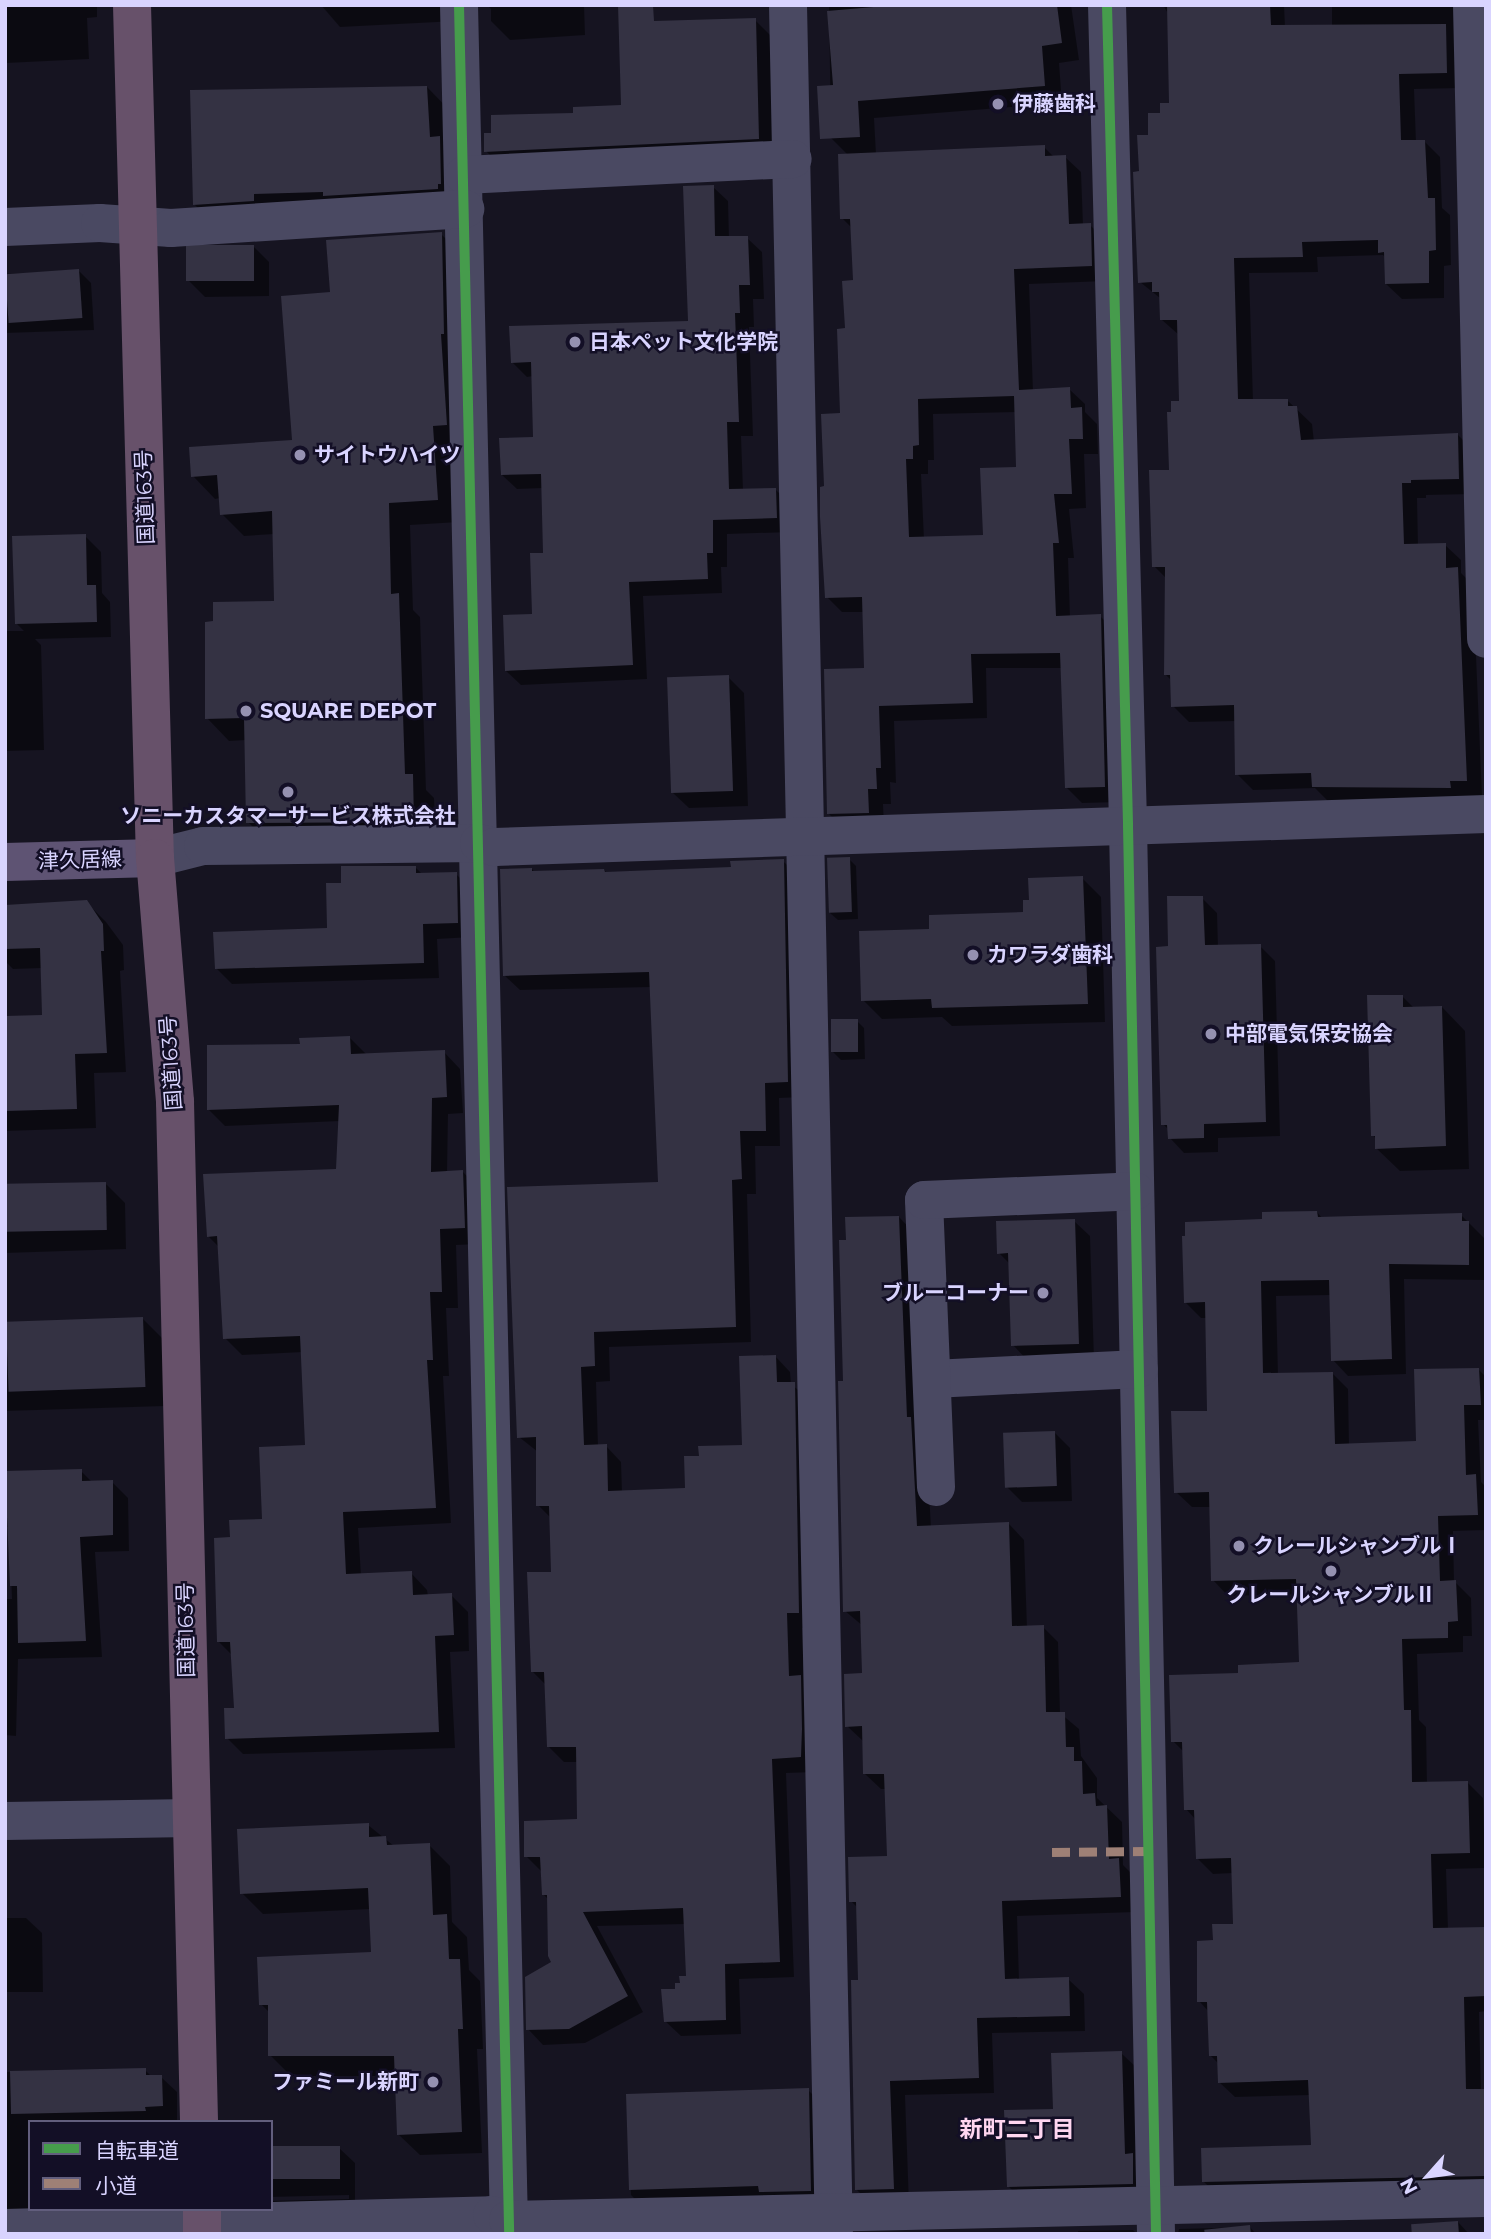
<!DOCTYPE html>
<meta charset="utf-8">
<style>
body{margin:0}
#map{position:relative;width:1491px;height:2239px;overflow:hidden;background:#161421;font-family:Montserrat,"Noto Sans JP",sans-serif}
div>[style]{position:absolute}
.shadow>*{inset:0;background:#0007}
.building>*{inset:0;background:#343243;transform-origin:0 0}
.minor>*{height:38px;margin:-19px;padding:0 19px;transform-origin:19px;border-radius:19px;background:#4a4962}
.major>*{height:38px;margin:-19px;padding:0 19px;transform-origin:19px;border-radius:19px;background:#5e5373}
.highway>*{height:38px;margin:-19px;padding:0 19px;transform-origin:19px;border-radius:19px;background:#67516a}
.quiet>*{height:9px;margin-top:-4.5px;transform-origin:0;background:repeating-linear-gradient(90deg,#9e8076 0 18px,transparent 0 27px)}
.cycleway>*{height:10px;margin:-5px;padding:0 5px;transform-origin:5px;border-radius:5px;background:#469c4c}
.dots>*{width:19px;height:19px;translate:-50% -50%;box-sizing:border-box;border:4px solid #130f26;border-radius:50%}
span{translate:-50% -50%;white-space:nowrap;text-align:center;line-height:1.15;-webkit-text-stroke:5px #130f26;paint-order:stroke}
.poi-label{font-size:21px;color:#d9d4ff;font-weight:700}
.left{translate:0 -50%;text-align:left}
.right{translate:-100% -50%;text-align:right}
.street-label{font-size:21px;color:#d9d4ff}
.neighbourhood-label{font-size:23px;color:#ffd6f0;font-weight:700}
.frame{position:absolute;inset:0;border:7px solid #d9d4ff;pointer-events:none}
.legend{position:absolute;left:28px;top:2120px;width:245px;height:91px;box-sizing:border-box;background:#130f26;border:2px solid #625e7d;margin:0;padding:9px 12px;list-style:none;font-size:21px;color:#d9d4ff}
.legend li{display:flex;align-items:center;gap:14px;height:35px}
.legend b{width:35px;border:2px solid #625e7d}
.north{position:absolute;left:1393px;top:2141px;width:70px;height:70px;-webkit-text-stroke:5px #130f26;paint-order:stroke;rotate:242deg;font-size:19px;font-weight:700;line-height:28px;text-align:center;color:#d9d4ff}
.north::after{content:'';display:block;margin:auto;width:24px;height:32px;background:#d9d4ff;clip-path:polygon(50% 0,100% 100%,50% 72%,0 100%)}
</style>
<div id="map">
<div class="shadow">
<div style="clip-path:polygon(5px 5px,97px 5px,97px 17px,87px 18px,89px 59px,6px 63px)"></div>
<div style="clip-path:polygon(321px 5px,466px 5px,457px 21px,340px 27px)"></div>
<div style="clip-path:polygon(487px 5px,584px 5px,585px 35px,510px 40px,491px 21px,491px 9px)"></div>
<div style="clip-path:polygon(evenodd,829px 5px,1071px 5px,1079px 60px,1059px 63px,1062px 103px,874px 118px,876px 154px,1044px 147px,1054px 157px,1065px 157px,1081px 172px,1083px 225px,1090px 225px,1105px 240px,1106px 281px,1029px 284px,1033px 391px,1069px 389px,1085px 404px,1085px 412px,1097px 424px,1098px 454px,1084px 454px,1086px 508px,1069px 509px,1074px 558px,1068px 558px,1070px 617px,1100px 616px,1115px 631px,1120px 802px,1082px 803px,1066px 787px,1063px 668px,986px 668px,987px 718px,894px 721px,896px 783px,890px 782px,891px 804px,883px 804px,884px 827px,844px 829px,828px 813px,866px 670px,864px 612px,842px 612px,827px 597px,847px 330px,854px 282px,853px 229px,842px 218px,848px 155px,831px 138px,829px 5px,1017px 412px,1018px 469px,985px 537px,924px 539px,921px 474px,928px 474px,928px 460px,934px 460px,933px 414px,1017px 412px)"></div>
<div style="clip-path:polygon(1163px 5px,1284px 5px,1285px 27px,1332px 27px,1332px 5px,1461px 5px,1462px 88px,1414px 89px,1416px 142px,1424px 141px,1440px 157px,1442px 208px,1450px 215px,1451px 265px,1444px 266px,1444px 298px,1402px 299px,1386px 284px,1386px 258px,1383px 255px,1317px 257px,1318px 272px,1249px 273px,1253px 401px,1288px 401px,1312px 424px,1314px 442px,1457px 434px,1473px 450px,1474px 494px,1426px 495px,1426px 498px,1417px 498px,1418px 545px,1445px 545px,1461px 560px,1461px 573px,1473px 585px,1482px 796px,1329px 802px,1315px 788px,1253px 790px,1237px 774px,1236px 721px,1189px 722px,1173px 706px,1172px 681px,1166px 675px,1167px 579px,1154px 566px,1181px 403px,1179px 335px,1162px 320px,1160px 298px,1140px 282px,1141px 173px,1150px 137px,1171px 105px,1169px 15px)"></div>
<div style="clip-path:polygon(755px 20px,770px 35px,773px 153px,501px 166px,486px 151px,575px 114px,623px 107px)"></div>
<div style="clip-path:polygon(427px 87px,457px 118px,471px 214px,224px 234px,194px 204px)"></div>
<div style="clip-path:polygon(713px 187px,728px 201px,729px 238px,747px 238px,762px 252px,764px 299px,753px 299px,754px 327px,749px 327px,753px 436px,741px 436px,743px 490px,775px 489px,790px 504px,791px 532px,727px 534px,727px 567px,721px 567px,722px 593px,643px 596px,647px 679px,521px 685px,506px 671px,534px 616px,545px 555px,543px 488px,517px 489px,502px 475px,535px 439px,533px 376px,527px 377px,512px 362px,690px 322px)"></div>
<div style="clip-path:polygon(441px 234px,463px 256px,459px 522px,410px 525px,413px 610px,420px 617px,426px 790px,434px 798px,436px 843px,270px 844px,248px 822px,246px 740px,229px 741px,207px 718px,276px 603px,274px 534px,244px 536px,222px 514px,220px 498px,215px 499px,193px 476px,294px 442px,332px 294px)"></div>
<div style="clip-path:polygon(253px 246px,269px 262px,269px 296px,205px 297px,189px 281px)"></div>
<div style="clip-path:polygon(79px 271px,91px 283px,94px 330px,5px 333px,5px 274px)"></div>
<div style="clip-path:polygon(85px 536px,101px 552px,102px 593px,110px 602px,111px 637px,35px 639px,41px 645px,44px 750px,5px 751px,5px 631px,24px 631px,17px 624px)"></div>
<div style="clip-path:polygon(728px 677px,744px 693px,748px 806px,689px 808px,673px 793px)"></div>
<div style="clip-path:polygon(849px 859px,856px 866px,858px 919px,838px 920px,830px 913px)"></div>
<div style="clip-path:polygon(783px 861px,798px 876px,803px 1097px,779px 1098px,780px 1146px,755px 1146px,756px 1194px,747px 1194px,751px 1342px,609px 1347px,610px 1381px,596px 1382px,598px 1446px,606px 1446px,621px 1462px,622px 1492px,687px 1490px,700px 1458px,743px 1447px,775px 1356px,790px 1372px,791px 1384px,809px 1399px,814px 1628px,802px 1628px,804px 1681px,815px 1772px,786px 1773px,794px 1977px,739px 1979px,741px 2034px,681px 2036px,665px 2021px,677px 1991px,688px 1977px,686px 1924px,597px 1926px,643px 2012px,585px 2043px,543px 2045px,528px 2029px,554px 1962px,549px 1900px,543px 1894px,542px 1872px,526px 1856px,578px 1821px,578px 1762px,564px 1762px,549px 1747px,546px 1685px,533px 1672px,553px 1573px,551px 1518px,538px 1505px,538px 1452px,519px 1437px,660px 1184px,651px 987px,520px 990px,504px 975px,532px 869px,535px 873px,604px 870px,607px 873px,732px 869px)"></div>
<div style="clip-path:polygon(415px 867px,423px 875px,456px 874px,471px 889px,472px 937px,437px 939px,439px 978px,232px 984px,216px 968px,329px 930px,343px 884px)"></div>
<div style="clip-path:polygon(1082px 878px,1101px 897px,1105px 1022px,952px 1026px,942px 1017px,882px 1019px,863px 1000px,931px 931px,1025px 914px,1030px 901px)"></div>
<div style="clip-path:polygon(1202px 898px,1217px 913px,1218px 947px,1260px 946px,1275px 961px,1280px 1136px,1218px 1138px,1218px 1152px,1184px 1153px,1170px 1138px,1169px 1130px,1163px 1124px,1170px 948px)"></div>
<div style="clip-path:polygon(86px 902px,106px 922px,123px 945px,124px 970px,120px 971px,126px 1072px,94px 1073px,96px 1128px,5px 1131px,5px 1018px,44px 1016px,42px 968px,13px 969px,5px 961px,5px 907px)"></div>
<div style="clip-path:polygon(1402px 996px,1414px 1008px,1442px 1007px,1465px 1031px,1469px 1169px,1400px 1171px,1376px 1148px,1376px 1139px,1373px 1135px)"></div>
<div style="clip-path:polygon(857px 1021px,864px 1028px,865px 1059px,841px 1060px,833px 1052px)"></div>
<div style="clip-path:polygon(350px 1038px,366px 1054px,444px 1052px,460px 1069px,463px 1113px,448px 1114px,447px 1173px,463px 1172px,479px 1189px,480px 1244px,456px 1245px,458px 1308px,446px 1308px,449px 1376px,443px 1376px,451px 1523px,358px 1528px,361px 1575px,411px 1573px,427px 1590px,428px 1596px,451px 1595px,468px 1612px,469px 1651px,450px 1652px,455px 1748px,243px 1754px,227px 1738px,236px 1710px,233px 1656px,219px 1642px,264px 1521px,307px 1447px,303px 1352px,242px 1355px,225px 1338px,219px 1247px,208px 1236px,337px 1171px,340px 1121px,225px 1126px,209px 1110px,302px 1045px)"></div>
<div style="clip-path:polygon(105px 1183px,125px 1203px,126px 1249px,5px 1253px,5px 1185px)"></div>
<div style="clip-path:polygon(1317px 1212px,1323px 1219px,1461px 1215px,1484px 1238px,1484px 1280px,1404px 1279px,1406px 1374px,1348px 1376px,1333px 1360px,1331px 1295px,1276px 1296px,1278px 1375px,1332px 1373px,1348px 1389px,1349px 1445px,1418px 1443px,1479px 1370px,1486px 1377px,1486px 1420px,1478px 1420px,1481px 1482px,1486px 1487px,1486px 1530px,1453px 1531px,1454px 1581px,1471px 1598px,1472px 1636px,1463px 1636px,1463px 1652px,1417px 1654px,1419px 1720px,1426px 1727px,1427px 1784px,1468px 1783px,1483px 1798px,1485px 1868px,1446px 1869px,1448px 1929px,1486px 1928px,1486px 2011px,1479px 2012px,1481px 2091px,1486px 2091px,1486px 2193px,1220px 2197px,1204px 2182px,1313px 2146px,1311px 2095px,1235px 2097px,1219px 2082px,1219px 2064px,1210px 2055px,1209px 2012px,1199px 2001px,1215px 1942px,1235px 1926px,1233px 1873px,1213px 1874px,1197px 1858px,1196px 1820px,1186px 1809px,1184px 1752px,1173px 1741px,1240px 1674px,1300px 1664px,1298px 1594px,1228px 1596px,1213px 1580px,1211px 1507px,1192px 1507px,1176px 1492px,1209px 1412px,1207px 1318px,1201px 1318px,1185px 1302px,1264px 1221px)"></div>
<div style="clip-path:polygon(899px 1217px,914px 1233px,931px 1527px,1009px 1524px,1024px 1540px,1027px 1628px,1043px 1627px,1058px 1642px,1060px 1713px,1079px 1729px,1081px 1756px,1097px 1778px,1097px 1798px,1122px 1822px,1123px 1865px,1134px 1876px,1136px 1912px,1017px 1916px,1019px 1980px,1068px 1979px,1084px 1994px,1085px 2031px,992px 2033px,994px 2093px,905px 2095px,909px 2204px,872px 2205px,857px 2190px,860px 1981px,858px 1908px,851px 1901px,889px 1857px,886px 1789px,881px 1789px,865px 1774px,863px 1741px,847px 1726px,864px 1675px,863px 1626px,845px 1611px,848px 1242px)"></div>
<div style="clip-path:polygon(1074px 1221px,1090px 1236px,1094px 1359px,1028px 1361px,1013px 1345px,1010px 1264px,999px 1253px)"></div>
<div style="clip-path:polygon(143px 1319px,163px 1339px,165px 1406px,5px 1411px,5px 1323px)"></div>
<div style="clip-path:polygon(1055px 1433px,1070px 1448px,1072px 1501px,1022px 1502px,1007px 1487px)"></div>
<div style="clip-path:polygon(81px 1471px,93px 1483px,112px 1482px,128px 1498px,129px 1551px,95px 1552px,102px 1657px,18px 1659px,16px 1736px,5px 1735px,5px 1599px,12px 1599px,9px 1527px,5px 1527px,5px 1472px)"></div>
<div style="clip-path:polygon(368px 1825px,394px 1846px,429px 1845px,450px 1866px,452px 1922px,467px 1937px,469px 1970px,480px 1981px,483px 2049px,477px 2049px,482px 2153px,420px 2155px,399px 2135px,397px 2076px,291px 2076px,270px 2055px,270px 2013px,261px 2004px,373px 1953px,371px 1909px,263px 1914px,242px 1893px)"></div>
<div style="clip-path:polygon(5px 1918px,26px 1918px,42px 1933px,43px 1992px,5px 1992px)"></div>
<div style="clip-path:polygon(1121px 2053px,1137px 2068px,1148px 2199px,1024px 2202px,1008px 2186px,1055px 2110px)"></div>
<div style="clip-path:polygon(145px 2070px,152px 2077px,161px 2077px,177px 2092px,177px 2121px,30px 2122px,30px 2209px,5px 2228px,5px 2072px)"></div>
<div style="clip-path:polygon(808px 2090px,831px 2113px,833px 2206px,654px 2218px,631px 2195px,627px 2096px)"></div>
<div style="clip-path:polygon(271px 2147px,339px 2148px,355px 2163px,355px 2212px,271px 2209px,271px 2201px,349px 2199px,349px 2195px,271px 2197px)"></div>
<div style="clip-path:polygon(1458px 2222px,1469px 2234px,1413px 2234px)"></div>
<div style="clip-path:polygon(1250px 2227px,1256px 2234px,1178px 2234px,1179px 2229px)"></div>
<div style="clip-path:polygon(1133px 2230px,1137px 2234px,1078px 2234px,1078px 2231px)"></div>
<div style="clip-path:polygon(999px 2233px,1000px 2234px,947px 2234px)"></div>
</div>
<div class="building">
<div style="clip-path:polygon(618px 5px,653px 5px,654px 21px,756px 18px,759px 139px,484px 152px,484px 133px,491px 133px,491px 115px,573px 113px,573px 107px,621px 105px)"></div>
<div style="clip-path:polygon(897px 5px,1057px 5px,1062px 43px,1042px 46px,1045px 86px,858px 101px,860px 137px,820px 139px,817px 86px,833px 85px,827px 11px)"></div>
<div style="clip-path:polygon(1167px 5px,1270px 5px,1271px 25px,1446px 24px,1447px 73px,1399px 74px,1401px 140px,1425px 140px,1428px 198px,1435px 198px,1436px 250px,1429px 251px,1429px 283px,1385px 284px,1384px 252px,1378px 253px,1378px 240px,1302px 242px,1303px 257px,1234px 258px,1238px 399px,1288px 399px,1288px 406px,1297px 406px,1301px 440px,1458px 433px,1459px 479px,1411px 480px,1411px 483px,1402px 483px,1404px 544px,1446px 543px,1446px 568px,1458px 567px,1467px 781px,1450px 781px,1451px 788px,1312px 787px,1311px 773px,1235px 775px,1234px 705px,1171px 707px,1170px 675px,1164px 675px,1165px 567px,1152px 567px,1149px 470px,1169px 470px,1167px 412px,1171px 412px,1171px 401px,1179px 401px,1177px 320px,1160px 320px,1159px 292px,1152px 292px,1152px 282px,1138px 283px,1133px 172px,1139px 171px,1137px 135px,1148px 135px,1148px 113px,1160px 113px,1160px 103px,1169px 103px)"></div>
<div style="clip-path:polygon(427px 86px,430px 137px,440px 136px,441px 184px,438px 184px,438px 189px,323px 196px,323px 192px,254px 194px,254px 201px,193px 205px,190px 90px)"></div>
<div style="clip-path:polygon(evenodd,1045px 145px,1045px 156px,1066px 155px,1069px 224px,1091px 223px,1092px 266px,1014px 269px,1019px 390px,1070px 387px,1071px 408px,1082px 407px,1083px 439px,1069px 439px,1072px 494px,1054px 494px,1059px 543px,1053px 543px,1056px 616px,1101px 614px,1105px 787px,1065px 788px,1060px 653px,971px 654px,973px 703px,879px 706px,881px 768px,876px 768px,877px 789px,868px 789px,869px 813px,827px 814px,824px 669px,864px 668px,862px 597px,825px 598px,820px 517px,820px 487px,824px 486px,821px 414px,840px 413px,837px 329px,845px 328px,842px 281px,853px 280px,850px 219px,840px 219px,838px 154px,1045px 145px,1014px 396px,1016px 467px,980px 468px,983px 535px,909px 537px,906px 459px,913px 459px,913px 446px,919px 445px,918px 399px,1014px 396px)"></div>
<div style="clip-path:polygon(714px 185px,715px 236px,748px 236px,750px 285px,739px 285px,740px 313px,735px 313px,739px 422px,727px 422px,729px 489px,776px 488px,777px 518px,713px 520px,713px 553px,707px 553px,708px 579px,629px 582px,633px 665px,505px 671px,503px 615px,532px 614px,530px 553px,543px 553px,541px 474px,501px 475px,499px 438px,533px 437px,531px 362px,511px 363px,509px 326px,688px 321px,683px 186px)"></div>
<div style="clip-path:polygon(442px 232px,444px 334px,441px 334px,447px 425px,433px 426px,438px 500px,389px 503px,391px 594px,399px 593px,405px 774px,413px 774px,414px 822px,246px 823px,244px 718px,205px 719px,205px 622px,213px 621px,213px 602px,274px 601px,272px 511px,220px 515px,217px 475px,191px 477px,189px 447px,292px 440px,281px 296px,330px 292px,326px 240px)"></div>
<div style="left:254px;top:245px;width:36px;height:68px;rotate:90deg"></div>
<div style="left:79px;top:269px;width:49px;height:74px;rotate:86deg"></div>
<div style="clip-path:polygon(86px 534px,87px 585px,96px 585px,97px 622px,15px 624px,12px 536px)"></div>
<div style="left:729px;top:675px;width:116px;height:62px;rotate:88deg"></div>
<div style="left:850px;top:857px;width:55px;height:23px;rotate:88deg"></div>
<div style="clip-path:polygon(784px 859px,788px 1082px,765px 1083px,766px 1131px,740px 1131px,742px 1179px,732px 1180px,736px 1327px,594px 1332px,595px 1366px,581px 1367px,584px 1445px,607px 1444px,608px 1491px,685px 1488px,684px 1456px,699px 1456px,698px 1446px,742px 1445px,739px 1356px,776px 1355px,777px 1382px,795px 1382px,799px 1613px,787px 1613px,789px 1676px,801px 1675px,802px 1729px,801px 1757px,772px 1759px,780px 1962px,725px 1964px,726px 2020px,664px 2022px,661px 1989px,675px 1989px,675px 1983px,680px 1983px,679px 1976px,686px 1976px,683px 1908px,583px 1912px,628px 1996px,569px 2029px,526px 2030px,525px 1977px,551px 1962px,548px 1956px,547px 1895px,542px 1895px,540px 1857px,524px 1857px,524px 1821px,577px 1819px,576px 1747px,547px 1747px,544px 1672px,531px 1672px,527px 1572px,551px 1572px,549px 1506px,536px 1506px,536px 1437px,517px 1438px,507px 1187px,658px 1182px,649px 972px,503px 976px,500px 869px,532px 868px,532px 871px,604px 869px,605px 872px,731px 867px,730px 861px)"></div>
<div style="clip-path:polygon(341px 866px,416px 866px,416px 873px,457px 872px,458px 923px,423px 924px,424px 963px,215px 969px,213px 932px,327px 928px,326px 883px,341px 883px)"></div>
<div style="clip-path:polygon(1083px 876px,1088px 1004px,932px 1008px,931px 999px,861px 1001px,859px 931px,929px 929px,929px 915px,1023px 912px,1023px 900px,1029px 900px,1028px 878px)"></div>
<div style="clip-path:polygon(1167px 896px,1203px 896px,1205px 945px,1261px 944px,1266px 1122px,1204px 1124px,1204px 1138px,1168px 1139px,1167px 1125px,1161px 1125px,1156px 947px,1168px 946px)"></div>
<div style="clip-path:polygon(87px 900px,103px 924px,104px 951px,101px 951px,107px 1053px,75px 1054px,77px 1109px,5px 1111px,5px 1016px,42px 1015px,40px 948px,5px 949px,5px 905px)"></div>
<div style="clip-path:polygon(1367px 995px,1403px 995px,1403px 1007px,1442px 1006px,1446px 1146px,1375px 1149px,1375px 1136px,1371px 1136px)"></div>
<div style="left:858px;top:1019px;width:33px;height:27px;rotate:90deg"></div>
<div style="clip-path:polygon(350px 1036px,351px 1054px,445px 1050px,447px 1097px,432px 1098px,431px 1172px,463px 1170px,465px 1228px,440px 1229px,442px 1292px,430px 1292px,433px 1360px,427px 1360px,436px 1508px,343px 1512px,346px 1574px,412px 1571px,413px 1595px,452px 1593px,454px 1635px,435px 1636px,439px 1732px,225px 1739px,224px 1708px,234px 1708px,230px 1642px,217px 1642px,214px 1538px,230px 1537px,229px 1520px,262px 1519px,259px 1447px,305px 1445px,300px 1336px,223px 1339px,217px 1236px,207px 1237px,203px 1174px,336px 1169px,339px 1105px,207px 1110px,207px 1045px,300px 1044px,299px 1038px)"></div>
<div style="left:106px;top:1182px;width:48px;height:101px;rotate:89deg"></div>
<div style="clip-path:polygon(1317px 1211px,1318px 1217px,1462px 1213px,1462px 1221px,1469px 1221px,1469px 1265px,1389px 1264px,1392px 1359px,1331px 1361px,1329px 1280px,1261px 1281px,1263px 1373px,1333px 1372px,1335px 1444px,1416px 1441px,1414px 1369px,1479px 1368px,1481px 1405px,1464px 1405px,1466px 1475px,1476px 1474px,1478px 1515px,1438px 1516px,1440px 1581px,1456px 1580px,1458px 1621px,1448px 1622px,1448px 1638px,1402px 1639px,1404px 1710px,1411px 1710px,1412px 1782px,1468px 1781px,1470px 1853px,1431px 1854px,1433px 1928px,1486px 1927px,1486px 1996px,1464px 1997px,1466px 2089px,1486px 2089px,1486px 2176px,1202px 2182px,1201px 2148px,1311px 2145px,1308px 2080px,1218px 2083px,1217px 2056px,1209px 2056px,1207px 2002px,1197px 2002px,1197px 1941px,1213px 1940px,1212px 1924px,1233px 1924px,1231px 1858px,1196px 1859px,1194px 1810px,1184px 1810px,1182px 1742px,1171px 1742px,1169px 1675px,1238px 1673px,1238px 1665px,1299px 1662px,1296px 1579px,1211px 1581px,1209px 1492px,1174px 1493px,1171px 1411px,1207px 1411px,1205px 1302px,1184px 1303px,1182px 1236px,1185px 1236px,1185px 1222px,1262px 1219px,1262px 1212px)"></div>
<div style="clip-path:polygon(899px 1216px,907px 1417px,911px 1417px,917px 1526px,1009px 1522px,1012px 1626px,1044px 1625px,1046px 1712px,1065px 1712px,1066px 1747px,1074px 1747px,1074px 1761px,1082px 1761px,1083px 1794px,1095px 1793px,1096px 1806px,1107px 1805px,1109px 1859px,1119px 1858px,1121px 1897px,1002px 1901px,1005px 1979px,1069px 1977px,1070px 2016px,977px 2018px,979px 2078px,890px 2081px,894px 2189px,855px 2190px,851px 1980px,858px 1980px,856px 1902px,849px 1902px,848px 1857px,887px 1856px,884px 1774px,863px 1774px,862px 1726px,845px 1727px,844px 1674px,862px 1673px,860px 1611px,843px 1612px,838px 1381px,843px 1381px,839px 1240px,846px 1240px,845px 1217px)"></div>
<div style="clip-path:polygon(1075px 1219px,1079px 1344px,1011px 1346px,1008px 1253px,997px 1254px,996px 1221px)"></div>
<div style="left:143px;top:1317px;width:70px;height:137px;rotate:88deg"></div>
<div style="left:1055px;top:1431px;width:55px;height:52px;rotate:88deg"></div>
<div style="clip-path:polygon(82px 1469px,82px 1481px,113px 1480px,113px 1535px,80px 1537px,86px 1641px,18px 1643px,17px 1586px,10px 1586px,5px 1471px)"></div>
<div style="clip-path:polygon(369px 1823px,369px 1837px,386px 1836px,387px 1845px,430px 1843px,433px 1915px,447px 1914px,449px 1959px,460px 1959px,463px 2029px,458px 2029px,462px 2132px,397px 2135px,394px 2056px,268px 2056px,268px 2005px,259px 2005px,257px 1957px,371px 1952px,368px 1888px,240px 1894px,237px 1829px)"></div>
<div style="clip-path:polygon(1122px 2051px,1125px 2154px,1133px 2153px,1133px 2184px,1007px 2187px,1004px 2110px,1053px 2109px,1051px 2053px)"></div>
<div style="clip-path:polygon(146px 2068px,146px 2075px,162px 2075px,163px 2106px,145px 2107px,146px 2111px,11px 2114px,10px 2071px)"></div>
<div style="clip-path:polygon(809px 2088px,811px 2191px,759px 2192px,758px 2186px,629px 2190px,626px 2094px)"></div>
<div style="left:271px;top:2146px;width:69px;height:33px"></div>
<div style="left:1458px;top:2221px;width:13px;height:47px;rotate:86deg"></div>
<div style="left:1250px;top:2225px;width:9px;height:46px;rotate:84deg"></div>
</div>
<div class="minor">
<div style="left:459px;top:5px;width:2230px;rotate:88.71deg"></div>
<div style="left:788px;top:5px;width:2229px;rotate:88.82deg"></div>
<div style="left:1107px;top:5px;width:821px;rotate:88.53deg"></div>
<div style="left:1128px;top:826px;width:1408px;rotate:88.86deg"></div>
<div style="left:1472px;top:5px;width:634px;rotate:88.73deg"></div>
<div style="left:464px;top:175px;width:329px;rotate:-2.8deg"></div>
<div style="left:5px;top:227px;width:95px;rotate:-2.4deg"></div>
<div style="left:100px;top:223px;width:71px;rotate:4deg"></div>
<div style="left:171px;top:228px;width:295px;rotate:-3.7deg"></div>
<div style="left:155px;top:858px;width:49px;rotate:-14deg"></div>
<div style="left:203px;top:846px;width:276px;rotate:-0.6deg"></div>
<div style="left:479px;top:843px;width:16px;rotate:15deg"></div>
<div style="left:494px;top:847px;width:993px;rotate:-1.91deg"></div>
<div style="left:933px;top:1379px;width:206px;rotate:-2.8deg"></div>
<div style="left:936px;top:1487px;width:287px;rotate:-92.4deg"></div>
<div style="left:924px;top:1200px;width:211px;rotate:-2.4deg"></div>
<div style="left:5px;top:1821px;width:186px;rotate:-0.9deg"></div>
<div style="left:5px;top:2228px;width:487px;rotate:-1.5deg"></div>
<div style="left:492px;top:2215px;width:17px;rotate:17deg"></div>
<div style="left:508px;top:2220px;width:978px;rotate:-1.29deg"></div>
</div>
<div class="major">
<div style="left:5px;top:862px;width:150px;rotate:-1.5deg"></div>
</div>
<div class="highway">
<div style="left:132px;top:5px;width:853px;rotate:88.46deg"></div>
<div style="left:155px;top:858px;width:245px;rotate:85.3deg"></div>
<div style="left:175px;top:1102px;width:1020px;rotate:88.65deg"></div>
<div style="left:202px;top:2209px;width:25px;rotate:90deg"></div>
</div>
<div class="quiet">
<div style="left:1052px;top:1852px;width:97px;rotate:-0.6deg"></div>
</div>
<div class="cycleway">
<div style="left:459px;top:5px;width:2230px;rotate:88.71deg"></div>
<div style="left:1107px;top:5px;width:821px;rotate:88.53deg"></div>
<div style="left:1128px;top:826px;width:1408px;rotate:88.86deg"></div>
</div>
<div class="dots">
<div style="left:998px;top:104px;background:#9591b1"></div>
<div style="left:575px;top:342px;background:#9591b1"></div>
<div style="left:300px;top:455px;background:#9591b1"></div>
<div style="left:246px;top:711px;background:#9591b1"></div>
<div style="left:288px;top:792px;background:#9591b1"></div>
<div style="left:973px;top:955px;background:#9591b1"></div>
<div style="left:1211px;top:1034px;background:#9591b1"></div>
<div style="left:1043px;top:1293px;background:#9591b1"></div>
<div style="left:1239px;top:1546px;background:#9591b1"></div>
<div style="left:1331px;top:1571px;background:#9591b1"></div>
<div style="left:433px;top:2082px;background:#9591b1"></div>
</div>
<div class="poi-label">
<span class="left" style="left:1012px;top:104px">伊藤歯科</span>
<span class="left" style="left:589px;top:342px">日本ペット文化学院</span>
<span class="left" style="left:314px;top:455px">サイトウハイツ</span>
<span class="left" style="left:260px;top:711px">SQUARE DEPOT</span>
<span style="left:288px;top:816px">ソニーカスタマーサービス株式会社</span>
<span class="left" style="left:987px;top:955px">カワラダ歯科</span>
<span class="left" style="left:1225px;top:1034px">中部電気保安協会</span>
<span class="right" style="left:1029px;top:1293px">ブルーコーナー</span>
<span class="left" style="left:1253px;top:1546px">クレールシャンブルⅠ</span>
<span style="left:1331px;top:1595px">クレールシャンブルⅡ</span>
<span class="right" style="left:419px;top:2082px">ファミール新町</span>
</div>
<div class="street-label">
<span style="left:145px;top:497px;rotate:-92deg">国道163号</span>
<span style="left:80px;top:860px;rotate:-2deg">津久居線</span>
<span style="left:171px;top:1063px;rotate:-94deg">国道163号</span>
<span style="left:186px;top:1630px;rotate:-91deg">国道163号</span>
</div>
<div class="neighbourhood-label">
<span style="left:1017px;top:2129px">新町二丁目</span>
</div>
<div class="frame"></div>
<ul class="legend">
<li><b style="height:9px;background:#469c4c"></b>自転車道</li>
<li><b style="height:9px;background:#9e8076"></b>小道</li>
</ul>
<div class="north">N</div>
</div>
